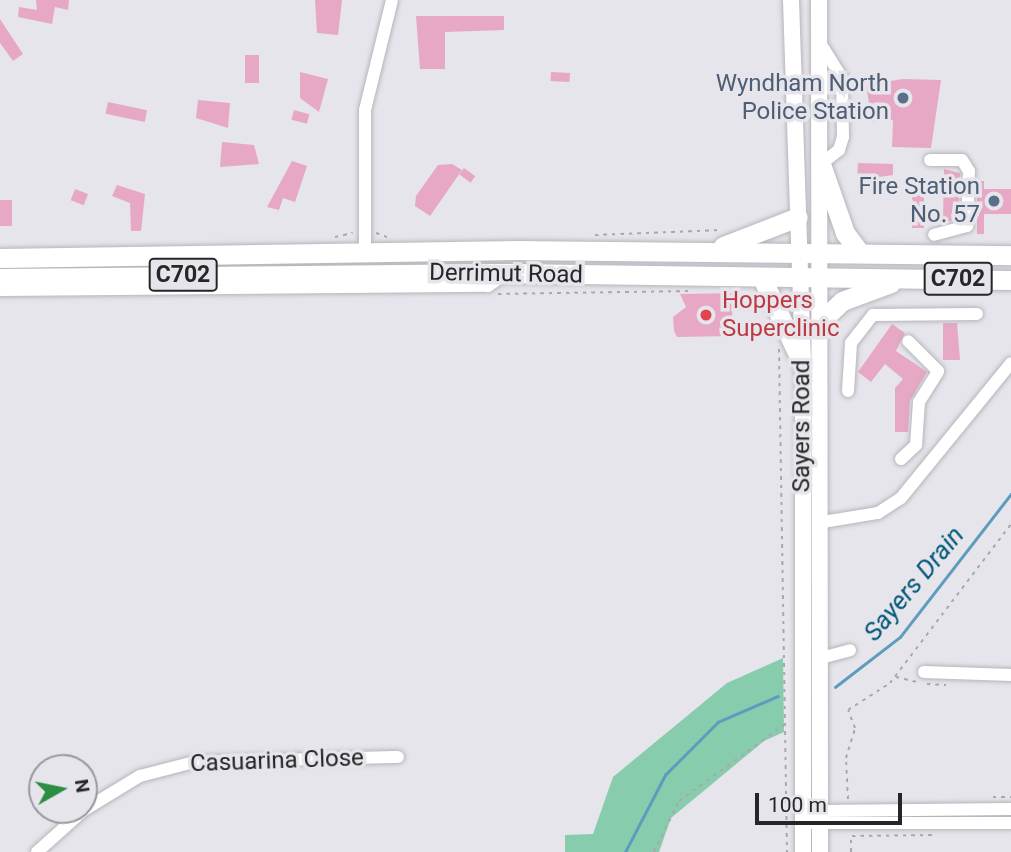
<!DOCTYPE html>
<style>
body{margin:0}
#map{position:relative;width:1011px;height:852px;overflow:hidden;background:#e6e5eb;font-family:Roboto,sans-serif}
div>[style]{position:absolute}
.green>*{inset:0;background:#88ccae}
.stream>*{height:2.5px;margin:-1.25px;padding:0 1.25px;transform-origin:1.25px;border-radius:1.25px;background:#5d9cbd}
.building>*{inset:0;background:#e6a8c4;transform-origin:0 0}
.path>*{height:2px;margin-top:-1px;transform-origin:0;background:repeating-linear-gradient(90deg,#a8a7ac 0 3.5px,transparent 0 8.5px)}
.roads{filter:drop-shadow(0 0 2px #b6b5bb) drop-shadow(0 0 2px #b6b5bb)}
.minor>*{height:12px;margin:-6px;padding:0 6px;transform-origin:6px;border-radius:6px;background:#fff}
.major>*{height:16px;margin:-8px;padding:0 8px;transform-origin:8px;border-radius:8px;background:#fff}
.highway>*{height:19px;margin:-9.5px;padding:0 9.5px;transform-origin:9.5px;border-radius:9.5px;background:#fff}
.dots>*{width:19px;height:19px;translate:-50% -50%;box-sizing:border-box;border:4px solid #e6e5eb;border-radius:50%}
span{translate:-50% -50%;white-space:nowrap;text-align:center;line-height:1.15;-webkit-text-stroke:7px #e6e5eb;paint-order:stroke}
.shield-label span{padding:2px 5px;background:#e6e5eb;border:2px solid;border-radius:5px;-webkit-text-stroke-width:0}
.shield-label{font-size:23px;color:#262527;font-weight:700}
.service-label{font-size:24px;color:#4e5e75}
.right{translate:-100% -50%;text-align:right}
.street-label{font-size:24px;color:#262527}
.health-label{font-size:24px;color:#be3a42}
.left{translate:0 -50%;text-align:left}
.water-label{font-size:26px;color:#03597b;font-style:italic}
.north{position:absolute;left:28px;top:754px;width:70px;height:70px;box-sizing:border-box;background:#e6e5eb;border:2px solid #99989d;border-radius:50%;rotate:81deg;font-size:19px;font-weight:700;line-height:28px;text-align:center;color:#262527}
.north::after{content:'';display:block;margin:auto;width:24px;height:32px;background:#2c8e42;clip-path:polygon(50% 0,100% 100%,50% 72%,0 100%)}
.scale{position:absolute;left:755px;top:793px;width:147px;height:32px;box-sizing:border-box;border:4px solid #262527;border-top:0;padding-left:9px;font-size:21px;line-height:24px;white-space:nowrap;color:#262527;-webkit-text-stroke:5px #e6e5eb;paint-order:stroke}
</style>
<div id="map">
<div class="green">
<div style="clip-path:polygon(783px 658px,784px 732px,764px 741px,671px 818px,659px 852px,565px 852px,565px 835px,593px 834px,613px 777px,727px 683px)"></div>
</div>
<div class="stream">
<div style="left:835px;top:687px;width:82px;rotate:-37.6deg"></div>
<div style="left:900px;top:637px;width:181px;rotate:-52.2deg"></div>
<div style="left:625px;top:852px;width:87px;rotate:-62.5deg"></div>
<div style="left:665px;top:775px;width:75px;rotate:-45deg"></div>
<div style="left:718px;top:722px;width:65px;rotate:-23.4deg"></div>
</div>
<div class="building">
<div style="clip-path:polygon(36px 0,69px 0,68px 10px,55px 7px,52px 24px,18px 17px,19px 7px,37px 10px)"></div>
<div style="clip-path:polygon(315px 0,342px 0,338px 35px,317px 33px)"></div>
<div style="clip-path:polygon(416px 16px,504px 16px,504px 30px,445px 32px,445px 69px,420px 69px)"></div>
<div style="clip-path:polygon(0 19px,23px 54px,13px 61px,0 43px)"></div>
<div style="left:245px;top:55px;width:14px;height:28px"></div>
<div style="clip-path:polygon(300px 72px,328px 79px,319px 112px,300px 98px)"></div>
<div style="left:551px;top:72px;width:19px;height:9px;rotate:3deg"></div>
<div style="clip-path:polygon(903px 79px,941px 80px,931px 148px,892px 147px,893px 120px,872px 122px,866px 85px)"></div>
<div style="clip-path:polygon(198px 100px,230px 103px,228px 128px,196px 118px)"></div>
<div style="left:108px;top:102px;width:40px;height:12px;rotate:12deg"></div>
<div style="left:294px;top:110px;width:16px;height:10px;rotate:15deg"></div>
<div style="clip-path:polygon(222px 142px,254px 145px,259px 164px,220px 167px)"></div>
<div style="clip-path:polygon(292px 161px,307px 166px,295px 202px,283px 198px,279px 210px,267px 207px)"></div>
<div style="clip-path:polygon(858px 163px,893px 164px,893px 175px,857px 180px)"></div>
<div style="clip-path:polygon(452px 164px,462px 170px,430px 216px,415px 206px,416px 196px,438px 165px)"></div>
<div style="left:464px;top:168px;width:14px;height:8px;rotate:36deg"></div>
<div style="clip-path:polygon(944px 169px,960px 173px,958px 219px,943px 223px)"></div>
<div style="left:912px;top:177px;width:12px;height:51px"></div>
<div style="clip-path:polygon(977px 181px,984px 181px,984px 189px,1011px 189px,1011px 214px,984px 214px,984px 234px,977px 234px)"></div>
<div style="clip-path:polygon(117px 185px,145px 194px,141px 231px,131px 231px,130px 203px,112px 196px)"></div>
<div style="left:75px;top:189px;width:14px;height:12px;rotate:21deg"></div>
<div style="left:0;top:200px;width:12px;height:26px"></div>
<div style="clip-path:polygon(742px 293px,732px 313px,732px 336px,677px 337px,674px 331px,673px 317px,686px 307px,680px 294px)"></div>
<div style="clip-path:polygon(943px 323px,957px 323px,960px 360px,943px 360px)"></div>
<div style="clip-path:polygon(892px 324px,905px 333px,896px 351px,927px 372px,910px 401px,908px 432px,895px 432px,895px 388px,903px 379px,885px 364px,871px 382px,858px 372px)"></div>
</div>
<div class="path">
<div style="left:376px;top:233px;width:12px;rotate:20deg"></div>
<div style="left:595px;top:235px;width:127px;rotate:-2.3deg"></div>
<div style="left:335px;top:237px;width:18px;rotate:-13deg"></div>
<div style="left:498px;top:294px;width:194px;rotate:-0.9deg"></div>
<div style="left:779px;top:349px;width:503px;rotate:89.09deg"></div>
<div style="left:896px;top:677px;width:23px;rotate:13deg"></div>
<div style="left:927px;top:684px;width:19px;rotate:3deg"></div>
<div style="left:993px;top:797px;width:18px"></div>
<div style="left:848px;top:799px;width:41px;rotate:-92.8deg"></div>
<div style="left:846px;top:758px;width:31px;rotate:-73deg"></div>
<div style="left:855px;top:728px;width:19px;rotate:-111deg"></div>
<div style="left:848px;top:710px;width:50px;rotate:-32.7deg"></div>
<div style="left:890px;top:683px;width:200px;rotate:-52.7deg"></div>
<div style="left:852px;top:836px;width:82px;rotate:-0.7deg"></div>
<div style="left:654px;top:852px;width:57px;rotate:-63.9deg"></div>
<div style="left:679px;top:801px;width:130px;rotate:-35.9deg"></div>
<div style="left:851px;top:852px;width:17px;rotate:-90deg"></div>
</div>
<div class="roads">
<div class="minor">
<div style="left:930px;top:160px;width:32px"></div>
<div style="left:962px;top:160px;width:13px;rotate:58deg"></div>
<div style="left:969px;top:171px;width:55px;rotate:92.1deg"></div>
<div style="left:967px;top:226px;width:34px;rotate:165deg"></div>
<div style="left:821px;top:164px;width:23px;rotate:-38deg"></div>
<div style="left:839px;top:150px;width:14px;rotate:-73deg"></div>
<div style="left:843px;top:137px;width:59px;rotate:-91deg"></div>
<div style="left:842px;top:78px;width:39px;rotate:-122deg"></div>
<div style="left:365px;top:252px;width:142px;rotate:-90deg"></div>
<div style="left:365px;top:110px;width:113px;rotate:-76.2deg"></div>
<div style="left:0;top:290px;width:488px;rotate:-0.5deg"></div>
<div style="left:488px;top:286px;width:19px;rotate:-35deg"></div>
<div style="left:848px;top:391px;width:48px;rotate:-86.4deg"></div>
<div style="left:851px;top:343px;width:36px;rotate:-52deg"></div>
<div style="left:873px;top:315px;width:104px;rotate:-0.6deg"></div>
<div style="left:901px;top:459px;width:21px;rotate:-43deg"></div>
<div style="left:916px;top:445px;width:43px;rotate:-86deg"></div>
<div style="left:919px;top:402px;width:36px;rotate:-58deg"></div>
<div style="left:938px;top:371px;width:42px;rotate:-135deg"></div>
<div style="left:823px;top:522px;width:56px;rotate:-9.3deg"></div>
<div style="left:878px;top:513px;width:27px;rotate:-33deg"></div>
<div style="left:901px;top:498px;width:174px;rotate:-50.8deg"></div>
<div style="left:821px;top:658px;width:30px;rotate:-15deg"></div>
<div style="left:924px;top:672px;width:87px;rotate:2deg"></div>
<div style="left:84px;top:810px;width:66px;rotate:-31.3deg"></div>
<div style="left:140px;top:776px;width:56px;rotate:-14.5deg"></div>
<div style="left:194px;top:762px;width:204px;rotate:-1.4deg"></div>
<div style="left:802px;top:819px;width:20px;rotate:-24deg"></div>
<div style="left:820px;top:811px;width:191px;rotate:-0.6deg"></div>
<div style="left:812px;top:823px;width:199px"></div>
<div style="left:37px;top:852px;width:63px;rotate:-41.8deg"></div>
</div>
<div class="major">
<div style="left:791px;top:0;width:365px;rotate:88.1deg"></div>
<div style="left:803px;top:365px;width:487px;rotate:90deg"></div>
<div style="left:819px;top:0;width:852px;rotate:89.93deg"></div>
</div>
<div class="highway">
<div style="left:821px;top:164px;width:73px;rotate:70.8deg"></div>
<div style="left:845px;top:233px;width:25px;rotate:53deg"></div>
<div style="left:723px;top:246px;width:80px;rotate:-21.1deg"></div>
<div style="left:0;top:258px;width:522px;rotate:-0.88deg"></div>
<div style="left:522px;top:250px;width:489px;rotate:0.6deg"></div>
<div style="left:0;top:278px;width:507px;rotate:-0.57deg"></div>
<div style="left:507px;top:273px;width:504px;rotate:0.8deg"></div>
<div style="left:762px;top:278px;width:96px;rotate:64.8deg"></div>
<div style="left:823px;top:319px;width:26px;rotate:-43deg"></div>
<div style="left:842px;top:301px;width:52px;rotate:-20.2deg"></div>
</div>
</div>
<div class="dots">
<div style="left:903px;top:98px;background:#5c6f8a"></div>
<div style="left:994px;top:201px;background:#5c6f8a"></div>
<div style="left:706px;top:315px;background:#e0444e"></div>
</div>
<div class="shield-label">
<span style="left:183px;top:275px">C702</span>
<span style="left:958px;top:279px">C702</span>
</div>
<div class="service-label">
<span class="right" style="left:889px;top:98px">Wyndham North<br>Police Station</span>
<span class="right" style="left:980px;top:201px">Fire Station<br>No. 57</span>
</div>
<div class="street-label">
<span style="left:506px;top:274px;rotate:1deg">Derrimut Road</span>
<span style="left:802px;top:426px;rotate:-90deg">Sayers Road</span>
<span style="left:277px;top:761px;rotate:-2deg">Casuarina Close</span>
</div>
<div class="health-label">
<span class="left" style="left:722px;top:315px">Hoppers<br>Superclinic</span>
</div>
<div class="water-label">
<span style="left:914px;top:584px;rotate:-50deg">Sayers Drain</span>
</div>
<div class="north">N</div>
<div class="scale">100 m</div>
</div>
